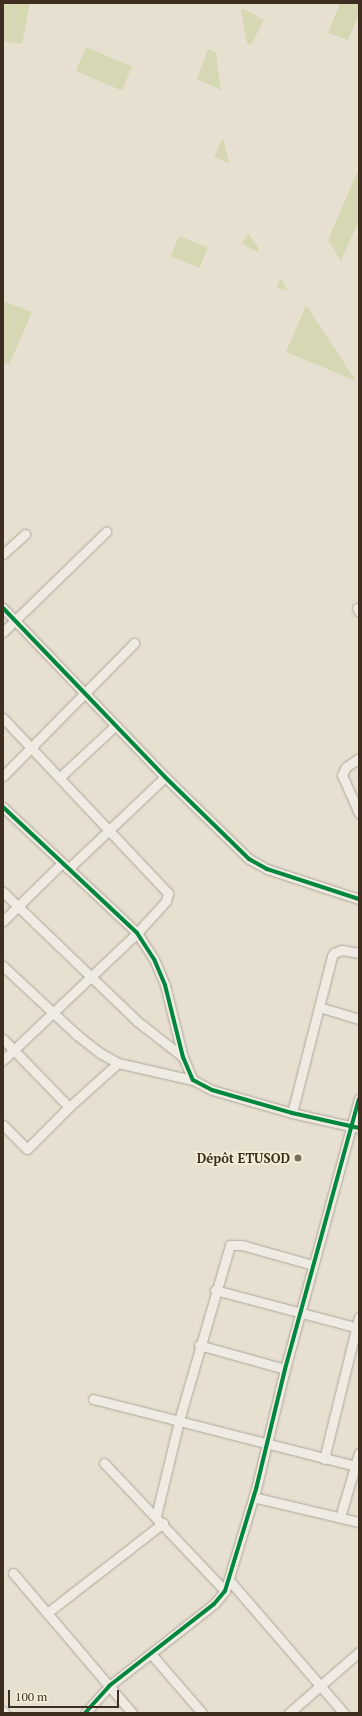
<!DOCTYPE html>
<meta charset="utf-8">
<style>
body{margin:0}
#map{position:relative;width:362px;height:1716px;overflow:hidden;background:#e7e0d1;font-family:"PT Serif",serif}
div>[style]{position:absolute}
.green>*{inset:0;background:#d6d7b3;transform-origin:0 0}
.roads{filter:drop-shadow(0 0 1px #ada599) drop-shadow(0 0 1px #ada599)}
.street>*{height:9px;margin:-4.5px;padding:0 4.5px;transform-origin:4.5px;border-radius:4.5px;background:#efebe3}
.cycleway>*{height:4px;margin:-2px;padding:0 2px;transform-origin:2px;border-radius:2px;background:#00873e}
.dots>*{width:11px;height:11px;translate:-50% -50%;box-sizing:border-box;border:2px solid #f7eed8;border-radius:50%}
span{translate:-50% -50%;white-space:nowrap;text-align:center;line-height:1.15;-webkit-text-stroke:3.5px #f7eed8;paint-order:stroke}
.poi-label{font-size:13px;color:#3d2e20;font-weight:700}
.right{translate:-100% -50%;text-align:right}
.frame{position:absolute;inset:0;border:4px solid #3d2e20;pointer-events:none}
.scale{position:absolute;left:8px;top:1690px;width:111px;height:18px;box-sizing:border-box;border:2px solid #3d2e20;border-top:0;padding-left:5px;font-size:12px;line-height:14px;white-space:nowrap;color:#3d2e20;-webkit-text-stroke:3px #f7eed8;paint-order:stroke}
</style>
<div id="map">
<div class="green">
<div style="clip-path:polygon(3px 3px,30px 3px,22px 44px,3px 41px)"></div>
<div style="clip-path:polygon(340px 3px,359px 3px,359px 14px,348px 40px,328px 33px)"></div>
<div style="clip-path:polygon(244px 9px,264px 20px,251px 45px,247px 43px,241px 10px)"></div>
<div style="left:86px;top:47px;width:50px;height:26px;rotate:23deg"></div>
<div style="clip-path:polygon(208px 49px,216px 53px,221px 90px,197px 79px)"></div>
<div style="clip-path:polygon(223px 138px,229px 162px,227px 163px,214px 156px)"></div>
<div style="clip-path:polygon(359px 168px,359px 220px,341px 261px,328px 240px)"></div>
<div style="clip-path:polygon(248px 233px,259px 249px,258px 252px,242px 244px)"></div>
<div style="left:179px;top:236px;width:31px;height:22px;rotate:22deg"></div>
<div style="clip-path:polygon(280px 279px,282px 280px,288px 291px,277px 287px)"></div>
<div style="clip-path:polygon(3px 301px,32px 312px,9px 365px,3px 362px)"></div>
<div style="clip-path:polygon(306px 305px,356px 381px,286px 352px)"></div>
</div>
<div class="roads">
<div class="street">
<div style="left:3px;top:554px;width:30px;rotate:-42deg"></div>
<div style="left:3px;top:608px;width:234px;rotate:46.2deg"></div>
<div style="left:165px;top:777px;width:117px;rotate:44.3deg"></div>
<div style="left:249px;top:859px;width:21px;rotate:29deg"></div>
<div style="left:267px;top:869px;width:97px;rotate:18.1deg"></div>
<div style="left:357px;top:608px;width:4px;rotate:63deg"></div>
<div style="left:3px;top:632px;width:144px;rotate:-44.2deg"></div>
<div style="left:3px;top:718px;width:241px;rotate:46.7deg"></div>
<div style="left:168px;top:893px;width:8px;rotate:104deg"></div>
<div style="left:166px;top:901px;width:43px;rotate:132.2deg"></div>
<div style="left:137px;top:933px;width:185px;rotate:136.5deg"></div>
<div style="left:359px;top:758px;width:16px;rotate:145deg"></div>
<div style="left:346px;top:767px;width:9px;rotate:117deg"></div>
<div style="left:342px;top:775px;width:42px;rotate:65.9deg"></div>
<div style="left:3px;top:776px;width:187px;rotate:-45.4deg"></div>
<div style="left:60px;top:777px;width:76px;rotate:-42.9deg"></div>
<div style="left:3px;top:807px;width:184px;rotate:43.2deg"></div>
<div style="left:137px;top:933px;width:31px;rotate:57deg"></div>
<div style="left:154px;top:959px;width:28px;rotate:67deg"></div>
<div style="left:165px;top:985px;width:74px;rotate:76deg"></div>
<div style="left:183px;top:1057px;width:25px;rotate:67deg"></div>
<div style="left:193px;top:1080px;width:21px;rotate:28deg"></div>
<div style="left:212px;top:1090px;width:83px;rotate:16deg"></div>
<div style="left:292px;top:1113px;width:69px;rotate:12.6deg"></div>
<div style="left:68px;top:869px;width:134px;rotate:-43.5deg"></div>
<div style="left:3px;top:892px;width:186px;rotate:43.9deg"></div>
<div style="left:137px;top:1021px;width:58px;rotate:38deg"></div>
<div style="left:3px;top:921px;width:83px;rotate:-44.5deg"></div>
<div style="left:3px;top:966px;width:101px;rotate:43deg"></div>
<div style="left:77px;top:1035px;width:29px;rotate:38deg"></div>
<div style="left:100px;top:1053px;width:21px;rotate:29deg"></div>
<div style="left:118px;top:1063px;width:77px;rotate:12.8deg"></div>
<div style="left:319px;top:1007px;width:42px;rotate:16.7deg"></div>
<div style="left:3px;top:1039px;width:95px;rotate:45.9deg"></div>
<div style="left:292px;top:1113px;width:162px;rotate:-75.7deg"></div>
<div style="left:332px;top:956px;width:4px;rotate:-56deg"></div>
<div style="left:334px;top:953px;width:9px;rotate:-21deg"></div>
<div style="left:342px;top:950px;width:17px;rotate:10deg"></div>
<div style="left:3px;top:1125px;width:34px;rotate:45deg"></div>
<div style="left:27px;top:1149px;width:59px;rotate:-45deg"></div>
<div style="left:69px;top:1107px;width:66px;rotate:-41.9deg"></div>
<div style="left:313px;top:1265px;width:74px;rotate:-164.3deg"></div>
<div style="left:242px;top:1245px;width:12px;rotate:180deg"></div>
<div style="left:230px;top:1245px;width:183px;rotate:106.2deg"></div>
<div style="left:179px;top:1421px;width:186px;rotate:14.3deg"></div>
<div style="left:215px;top:1290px;width:149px;rotate:14.8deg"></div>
<div style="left:199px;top:1345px;width:89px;rotate:15.6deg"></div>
<div style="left:93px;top:1399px;width:89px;rotate:14.3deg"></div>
<div style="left:179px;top:1421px;width:98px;rotate:103.6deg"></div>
<div style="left:324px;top:1459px;width:146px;rotate:-76.2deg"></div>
<div style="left:104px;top:1463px;width:176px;rotate:46.6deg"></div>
<div style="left:253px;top:1497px;width:109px;rotate:13.3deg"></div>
<div style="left:340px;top:1517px;width:67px;rotate:-73.5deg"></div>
<div style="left:13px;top:1573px;width:184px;rotate:49.6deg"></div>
<div style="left:229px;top:1580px;width:176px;rotate:49.2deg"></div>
<div style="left:47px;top:1613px;width:147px;rotate:-37.8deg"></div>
<div style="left:152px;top:1655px;width:77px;rotate:49.2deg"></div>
<div style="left:3px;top:1711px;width:3px;rotate:45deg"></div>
<div style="left:85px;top:1713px;width:36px;rotate:-48deg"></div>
<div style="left:109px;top:1686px;width:133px;rotate:-38deg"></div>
<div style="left:214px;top:1604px;width:17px;rotate:-50deg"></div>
<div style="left:225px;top:1591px;width:107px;rotate:-73.1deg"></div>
<div style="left:256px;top:1489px;width:123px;rotate:-76.4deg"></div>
<div style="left:285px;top:1369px;width:280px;rotate:-74.7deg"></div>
<div style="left:289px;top:1713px;width:93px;rotate:-41.1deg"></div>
</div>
</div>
<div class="cycleway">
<div style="left:3px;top:608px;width:234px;rotate:46.2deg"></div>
<div style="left:165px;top:777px;width:117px;rotate:44.3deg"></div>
<div style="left:249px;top:859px;width:21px;rotate:29deg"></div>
<div style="left:267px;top:869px;width:97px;rotate:18.1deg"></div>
<div style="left:3px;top:807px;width:184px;rotate:43.2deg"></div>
<div style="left:137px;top:933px;width:31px;rotate:57deg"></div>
<div style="left:154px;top:959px;width:28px;rotate:67deg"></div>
<div style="left:165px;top:985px;width:74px;rotate:76deg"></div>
<div style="left:183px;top:1057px;width:25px;rotate:67deg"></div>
<div style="left:193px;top:1080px;width:21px;rotate:28deg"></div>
<div style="left:212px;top:1090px;width:83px;rotate:16deg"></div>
<div style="left:292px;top:1113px;width:69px;rotate:12.6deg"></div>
<div style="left:85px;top:1713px;width:36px;rotate:-48deg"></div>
<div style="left:109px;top:1686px;width:133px;rotate:-38deg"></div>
<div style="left:214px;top:1604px;width:17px;rotate:-50deg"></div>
<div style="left:225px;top:1591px;width:107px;rotate:-73.1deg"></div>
<div style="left:256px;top:1489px;width:123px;rotate:-76.4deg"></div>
<div style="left:285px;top:1369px;width:280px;rotate:-74.7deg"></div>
</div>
<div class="dots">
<div style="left:298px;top:1158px;background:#786c5e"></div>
</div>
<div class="poi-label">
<span class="right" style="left:290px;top:1158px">Dépôt ETUSOD</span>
</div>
<div class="frame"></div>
<div class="scale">100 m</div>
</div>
